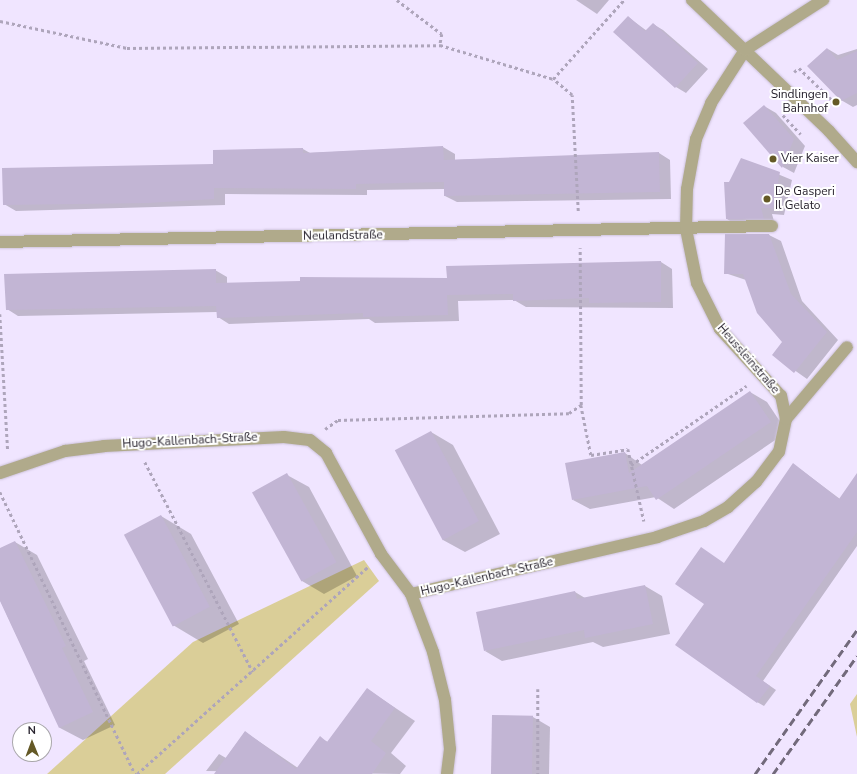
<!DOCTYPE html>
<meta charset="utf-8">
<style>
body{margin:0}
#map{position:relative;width:857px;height:774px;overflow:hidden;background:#f0e5ff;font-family:"Nunito Sans",sans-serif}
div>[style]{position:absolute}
.green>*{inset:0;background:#dace98}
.shadow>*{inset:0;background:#0003}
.building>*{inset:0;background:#c2b5d4;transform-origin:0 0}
.path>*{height:2.5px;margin-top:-1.25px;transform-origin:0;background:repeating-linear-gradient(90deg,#aea5bb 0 3px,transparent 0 6px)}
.roads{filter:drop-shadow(0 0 1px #ccc2d9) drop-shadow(0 0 1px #ccc2d9)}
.minor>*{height:12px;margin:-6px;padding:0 6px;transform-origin:6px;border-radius:6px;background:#b0aa8b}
.rail>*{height:3px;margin-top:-1.5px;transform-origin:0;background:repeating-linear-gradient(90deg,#726a7b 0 8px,transparent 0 12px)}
.dots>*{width:11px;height:11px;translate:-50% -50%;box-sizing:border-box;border:2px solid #fff;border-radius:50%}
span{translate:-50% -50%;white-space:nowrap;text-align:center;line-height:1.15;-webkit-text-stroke:4px #fff;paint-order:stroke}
.poi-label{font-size:12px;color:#27222d}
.right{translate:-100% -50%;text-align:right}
.left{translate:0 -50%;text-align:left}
.street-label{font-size:12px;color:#27222d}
.north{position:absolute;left:12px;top:722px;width:40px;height:40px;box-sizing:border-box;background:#fff;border:1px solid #a9a7ab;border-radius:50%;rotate:359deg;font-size:11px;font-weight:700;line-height:16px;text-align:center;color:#27222d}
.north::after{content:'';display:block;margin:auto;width:14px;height:18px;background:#645926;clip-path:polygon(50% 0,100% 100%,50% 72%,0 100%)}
</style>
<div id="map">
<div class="green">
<div style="clip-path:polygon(364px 560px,379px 581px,165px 774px,47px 774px,193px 642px)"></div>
<div style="clip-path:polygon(857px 694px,857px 737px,850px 704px)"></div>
</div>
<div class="shadow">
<div style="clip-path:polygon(576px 0,609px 0,597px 14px)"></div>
<div style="clip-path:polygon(628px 17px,647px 31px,653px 24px,663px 30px,708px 69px,686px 93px,676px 87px)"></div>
<div style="clip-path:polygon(828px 49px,838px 55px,857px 49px,857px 105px,853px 107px,841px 100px)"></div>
<div style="clip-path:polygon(764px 106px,776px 113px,805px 146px,794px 173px,783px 167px,745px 124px)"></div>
<div style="clip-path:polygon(443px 147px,455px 154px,455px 160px,659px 153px,670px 160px,671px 199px,457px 202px,445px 196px,445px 189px,367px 190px,367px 195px,225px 194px,225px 205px,16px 211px,4px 204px,303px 149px,310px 153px)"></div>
<div style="clip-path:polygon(742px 159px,792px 180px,784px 215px,772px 214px,775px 225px,738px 226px,727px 219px,729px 183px)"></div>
<div style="clip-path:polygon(769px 235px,781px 241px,802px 301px,838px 340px,807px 379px,773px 355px,783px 342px,746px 280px,725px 273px)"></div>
<div style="clip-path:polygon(661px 262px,672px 269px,673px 308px,526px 307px,514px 300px,458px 301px,459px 321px,375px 323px,369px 319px,229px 324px,218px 317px,217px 312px,18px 316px,7px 309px,215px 270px,227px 277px,227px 284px,448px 279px)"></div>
<div style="clip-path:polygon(750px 392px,767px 402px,787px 432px,674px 509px,656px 497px,590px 509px,573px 500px,625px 453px,642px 465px)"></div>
<div style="clip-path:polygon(431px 432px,453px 445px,500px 534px,465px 552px,443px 540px)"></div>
<div style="clip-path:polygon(800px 469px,840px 499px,857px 496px,857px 546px,763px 681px,776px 690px,764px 706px,757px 702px,705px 603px,724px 564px)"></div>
<div style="clip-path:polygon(287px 475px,309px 487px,357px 576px,324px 594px,302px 581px)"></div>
<div style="clip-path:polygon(161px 516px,191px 534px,239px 624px,203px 643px,173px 625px)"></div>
<div style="clip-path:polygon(15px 542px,37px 555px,88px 659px,84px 661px,115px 725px,83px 740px,60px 728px,0 600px,0 549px)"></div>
<div style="clip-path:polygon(645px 586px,662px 596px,670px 634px,603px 647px,593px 642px,502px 661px,485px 651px,575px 592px,585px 598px)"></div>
<div style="clip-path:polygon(367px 689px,415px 721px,391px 753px,406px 766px,400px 774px,206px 771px,219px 754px,226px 758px,245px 732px,298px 768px,320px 738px,328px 742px)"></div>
<div style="clip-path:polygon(533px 717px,550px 727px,549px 774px,492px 774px)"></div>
</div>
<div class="building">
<div style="clip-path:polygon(628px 16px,645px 31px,653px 23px,698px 63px,675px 88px,613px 32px)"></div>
<div style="clip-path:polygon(827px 48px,837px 60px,857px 51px,857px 93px,841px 101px,807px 66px)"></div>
<div style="clip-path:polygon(764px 105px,794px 139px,782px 168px,743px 123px)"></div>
<div style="clip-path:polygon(443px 146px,444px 160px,659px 152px,660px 192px,444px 196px,444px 182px,356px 184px,356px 189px,214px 188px,214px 199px,148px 203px,3px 205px,2px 168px,213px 164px,213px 150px,303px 148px,303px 153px)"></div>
<div style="clip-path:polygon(741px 158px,780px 172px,773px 208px,761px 208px,764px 219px,726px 219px,724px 182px,729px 182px)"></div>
<div style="clip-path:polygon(725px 234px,769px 234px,791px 294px,827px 332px,794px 373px,772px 355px,782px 342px,757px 313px,743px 274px,724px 274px)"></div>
<div style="clip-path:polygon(661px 261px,661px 302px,589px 303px,589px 298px,513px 301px,513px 294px,447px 295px,448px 315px,363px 317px,363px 313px,217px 318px,216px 306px,6px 310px,4px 274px,216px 269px,216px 283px,300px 281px,300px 277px,447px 278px,446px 266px)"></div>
<div style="clip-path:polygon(750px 391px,771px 422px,656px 500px,647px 486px,572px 500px,565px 463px,625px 452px,629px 473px)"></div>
<div style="left:431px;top:431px;width:102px;height:41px;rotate:62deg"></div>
<div style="clip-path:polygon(793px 463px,839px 499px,857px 473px,857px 532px,756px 676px,770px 686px,757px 703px,675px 645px,704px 604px,675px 584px,701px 547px,724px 563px)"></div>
<div style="left:287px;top:473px;width:102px;height:40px;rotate:61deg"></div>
<div style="left:161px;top:515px;width:104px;height:42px;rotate:62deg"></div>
<div style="clip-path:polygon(15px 541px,66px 646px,62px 648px,93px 712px,59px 728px,0 601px,0 548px)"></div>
<div style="clip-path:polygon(645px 585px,653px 624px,585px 638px,584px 630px,484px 651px,476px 612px,575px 591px,577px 599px)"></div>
<div style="clip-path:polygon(367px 688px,395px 708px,371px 741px,386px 753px,372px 774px,214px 774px,245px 731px,296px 769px,320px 736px,327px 742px)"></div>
<div style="left:492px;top:715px;width:41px;height:59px;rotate:1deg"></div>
</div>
<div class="path">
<div style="left:397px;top:0;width:56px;rotate:37.1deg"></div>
<div style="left:442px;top:34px;width:11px;rotate:100deg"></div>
<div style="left:0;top:21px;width:130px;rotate:12deg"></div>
<div style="left:127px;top:48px;width:313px;rotate:-0.5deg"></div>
<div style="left:440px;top:45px;width:118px;rotate:16.7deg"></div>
<div style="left:794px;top:72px;width:6px;rotate:-39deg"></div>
<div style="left:799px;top:68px;width:53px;rotate:44.2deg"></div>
<div style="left:783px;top:115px;width:26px;rotate:47deg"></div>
<div style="left:578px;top:211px;width:116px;rotate:-93deg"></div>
<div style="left:572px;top:95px;width:25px;rotate:-140deg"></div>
<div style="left:553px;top:79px;width:106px;rotate:-48.1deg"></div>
<div style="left:0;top:314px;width:137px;rotate:86.7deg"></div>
<div style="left:581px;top:405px;width:51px;rotate:78.7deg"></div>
<div style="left:591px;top:455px;width:37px;rotate:-9deg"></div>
<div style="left:628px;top:449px;width:74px;rotate:77.5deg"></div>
<div style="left:325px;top:429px;width:16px;rotate:-35deg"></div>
<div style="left:338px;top:420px;width:231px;rotate:-1.7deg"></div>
<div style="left:569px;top:413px;width:14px;rotate:-34deg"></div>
<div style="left:581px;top:405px;width:157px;rotate:-90.4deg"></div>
<div style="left:145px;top:462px;width:236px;rotate:62.8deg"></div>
<div style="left:631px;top:465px;width:140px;rotate:-34.5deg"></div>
<div style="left:0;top:492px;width:313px;rotate:64.4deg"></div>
<div style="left:538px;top:689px;width:85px;rotate:90deg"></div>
<div style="left:137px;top:774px;width:310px;rotate:-41.9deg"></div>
</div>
<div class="roads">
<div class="minor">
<div style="left:692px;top:0;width:190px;rotate:43.7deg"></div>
<div style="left:829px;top:131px;width:42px;rotate:47.9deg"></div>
<div style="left:0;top:242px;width:772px;rotate:-1.19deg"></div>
<div style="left:786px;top:419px;width:94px;rotate:-49.7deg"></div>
<div style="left:0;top:473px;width:69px;rotate:-18.7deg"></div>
<div style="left:65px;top:451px;width:39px;rotate:-7deg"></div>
<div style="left:104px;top:446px;width:180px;rotate:-2.9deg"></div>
<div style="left:284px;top:437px;width:26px;rotate:7deg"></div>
<div style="left:310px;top:440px;width:21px;rotate:39deg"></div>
<div style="left:326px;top:453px;width:115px;rotate:61.4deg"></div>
<div style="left:381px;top:554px;width:50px;rotate:53.1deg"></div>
<div style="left:411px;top:594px;width:253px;rotate:-13deg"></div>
<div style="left:657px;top:537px;width:50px;rotate:-18.8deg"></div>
<div style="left:704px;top:521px;width:28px;rotate:-30deg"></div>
<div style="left:728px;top:507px;width:38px;rotate:-42deg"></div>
<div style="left:756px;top:482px;width:38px;rotate:-53deg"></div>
<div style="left:779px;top:452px;width:34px;rotate:-78deg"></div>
<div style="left:786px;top:419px;width:24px;rotate:-102deg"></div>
<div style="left:781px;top:396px;width:91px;rotate:-132.3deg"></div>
<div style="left:720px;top:329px;width:51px;rotate:-116.6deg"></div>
<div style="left:697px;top:283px;width:55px;rotate:-101.5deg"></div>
<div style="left:686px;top:229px;width:40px;rotate:-88.6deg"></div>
<div style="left:687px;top:189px;width:51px;rotate:-79.8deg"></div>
<div style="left:696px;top:139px;width:39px;rotate:-67deg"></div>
<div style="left:711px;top:103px;width:63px;rotate:-57.3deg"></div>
<div style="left:745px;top:50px;width:93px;rotate:-32.7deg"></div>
<div style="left:411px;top:594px;width:62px;rotate:69.2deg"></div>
<div style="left:433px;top:652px;width:49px;rotate:76deg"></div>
<div style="left:445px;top:700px;width:49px;rotate:84.2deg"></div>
<div style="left:450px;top:749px;width:25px;rotate:97deg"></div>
</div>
</div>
<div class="rail">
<div style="left:755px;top:774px;width:176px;rotate:-54.7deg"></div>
<div style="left:773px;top:774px;width:145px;rotate:-54.6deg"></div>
</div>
<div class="dots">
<div style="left:836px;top:102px;background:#645926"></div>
<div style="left:773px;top:159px;background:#645926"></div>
<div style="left:767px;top:199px;background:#645926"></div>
</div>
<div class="poi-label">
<span class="right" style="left:828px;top:102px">Sindlingen<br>Bahnhof</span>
<span class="left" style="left:781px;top:159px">Vier Kaiser</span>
<span class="left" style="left:775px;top:199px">De Gasperi<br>Il Gelato</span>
</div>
<div class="street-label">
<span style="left:343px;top:236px;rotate:-1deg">Neulandstraße</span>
<span style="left:748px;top:359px;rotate:49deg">Heussleinstraße</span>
<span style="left:190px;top:441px;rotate:-3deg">Hugo-Kallenbach-Straße</span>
<span style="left:487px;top:577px;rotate:-13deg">Hugo-Kallenbach-Straße</span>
</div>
<div class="north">N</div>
</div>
